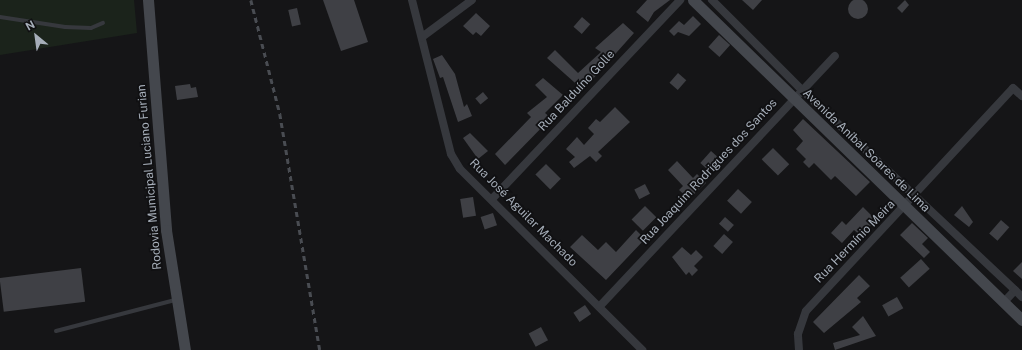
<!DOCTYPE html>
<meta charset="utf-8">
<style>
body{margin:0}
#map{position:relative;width:1022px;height:350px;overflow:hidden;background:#151517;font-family:"Public Sans",sans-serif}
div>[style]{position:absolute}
.green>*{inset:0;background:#1b231b}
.building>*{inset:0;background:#3f4045;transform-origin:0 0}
.round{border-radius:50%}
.lane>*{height:4px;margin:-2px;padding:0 2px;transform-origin:2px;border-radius:2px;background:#36383d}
.street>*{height:8px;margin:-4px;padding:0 4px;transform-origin:4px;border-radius:4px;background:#36383d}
.secondary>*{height:11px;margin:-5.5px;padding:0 5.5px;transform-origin:5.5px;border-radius:5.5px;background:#44474d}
.rail>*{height:2.5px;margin-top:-1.25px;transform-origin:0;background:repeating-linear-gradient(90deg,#494c52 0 5px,transparent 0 9px)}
span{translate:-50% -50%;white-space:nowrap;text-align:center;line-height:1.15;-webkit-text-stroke:3.5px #101012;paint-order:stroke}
.street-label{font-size:12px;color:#a6aeb9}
.north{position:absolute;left:16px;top:16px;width:40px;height:40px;-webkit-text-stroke:3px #101012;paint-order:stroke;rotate:331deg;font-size:11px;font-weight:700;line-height:16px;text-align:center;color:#a6aeb9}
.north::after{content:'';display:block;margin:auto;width:14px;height:18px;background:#a6aeb9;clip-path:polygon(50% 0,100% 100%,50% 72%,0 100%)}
</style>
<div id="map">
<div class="green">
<div style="clip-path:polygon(0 0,134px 0,137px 33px,0 55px)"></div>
</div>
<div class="building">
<div class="round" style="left:848px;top:-1px;width:20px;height:20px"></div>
<div style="clip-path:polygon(323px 0,354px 0,368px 42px,341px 51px)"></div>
<div style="clip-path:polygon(647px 0,670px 0,654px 12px,648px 22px,636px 12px)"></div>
<div style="clip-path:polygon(742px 0,762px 0,753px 10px)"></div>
<div style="clip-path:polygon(905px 0,909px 5px,902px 13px,897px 8px)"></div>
<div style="left:297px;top:8px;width:17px;height:9px;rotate:77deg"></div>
<div style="clip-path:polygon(476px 13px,490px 26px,481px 36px,476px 32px,473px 35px,463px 26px)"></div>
<div style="clip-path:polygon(693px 16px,701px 24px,689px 36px,678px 32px,674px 36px,669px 31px,679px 21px,684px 25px)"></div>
<div style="left:582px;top:17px;width:11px;height:13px;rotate:41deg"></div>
<div style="clip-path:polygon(623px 23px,634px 33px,583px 90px,547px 58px,555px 50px,578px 73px,601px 52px,595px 48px)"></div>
<div style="left:719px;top:35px;width:15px;height:16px;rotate:42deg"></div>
<div style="clip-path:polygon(442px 55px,455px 74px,464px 107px,467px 104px,472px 116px,458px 122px,443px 77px,440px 78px,433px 59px)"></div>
<div style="left:678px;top:73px;width:11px;height:13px;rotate:41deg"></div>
<div style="clip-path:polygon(543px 78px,563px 95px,545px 113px,551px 118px,505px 165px,495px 154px,531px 117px,527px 113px,547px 97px,535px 85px)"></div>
<div style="clip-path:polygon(190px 84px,191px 88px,196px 87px,198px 97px,177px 100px,175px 86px)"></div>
<div style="left:483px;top:92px;width:8px;height:10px;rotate:50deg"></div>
<div style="clip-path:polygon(615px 107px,630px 122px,598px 152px,602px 156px,596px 162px,590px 156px,574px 168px,569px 162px,575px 157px,566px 149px,577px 137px,584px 145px,594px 134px,588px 128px,596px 119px,600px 122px)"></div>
<div style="clip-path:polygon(803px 119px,870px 182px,856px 196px,835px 176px,831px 180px,814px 163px,809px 168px,803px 162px,806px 159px,796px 149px,803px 141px,793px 130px)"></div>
<div style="clip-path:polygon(470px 133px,488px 151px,478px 159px,463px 138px)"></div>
<div style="left:773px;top:148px;width:23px;height:16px;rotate:45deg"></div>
<div style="left:711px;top:151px;width:12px;height:16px;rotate:42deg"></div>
<div style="clip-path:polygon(677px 161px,693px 178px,697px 174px,706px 183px,689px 199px,679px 190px,683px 186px,668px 170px)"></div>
<div style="left:546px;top:164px;width:21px;height:15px;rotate:45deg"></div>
<div style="left:645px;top:184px;width:11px;height:12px;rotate:63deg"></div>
<div style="left:738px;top:189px;width:19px;height:16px;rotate:43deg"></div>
<div style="left:473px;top:197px;width:19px;height:13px;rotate:81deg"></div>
<div style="left:645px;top:206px;width:16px;height:19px;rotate:45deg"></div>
<div style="clip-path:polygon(962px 206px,973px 222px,969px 227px,954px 215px)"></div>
<div style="clip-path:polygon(863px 207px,876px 220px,861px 236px,854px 230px,842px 243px,831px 233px,842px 221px,846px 225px)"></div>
<div style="left:493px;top:213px;width:13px;height:13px;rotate:72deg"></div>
<div style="left:725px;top:217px;width:12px;height:9px;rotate:42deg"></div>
<div style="left:1001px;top:220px;width:11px;height:18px;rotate:41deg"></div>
<div style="clip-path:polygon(912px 223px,928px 238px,922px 244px,930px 252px,924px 258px,900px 235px)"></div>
<div style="clip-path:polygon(636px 230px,645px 239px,606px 280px,570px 247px,582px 235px,598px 250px,606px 242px,616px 252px)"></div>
<div style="left:724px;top:234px;width:12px;height:16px;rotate:42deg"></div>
<div style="clip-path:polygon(682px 247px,691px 255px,696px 250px,703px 257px,694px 266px,698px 270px,692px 276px,689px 272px,686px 275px,672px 257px)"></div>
<div style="left:921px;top:259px;width:13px;height:28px;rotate:48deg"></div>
<div style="clip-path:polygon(1022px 262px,1022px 279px,1013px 271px)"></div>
<div style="left:81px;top:268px;width:34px;height:82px;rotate:83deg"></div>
<div style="clip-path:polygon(859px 275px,870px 286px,857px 298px,861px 302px,824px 333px,813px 322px)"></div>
<div style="left:897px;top:297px;width:13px;height:17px;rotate:61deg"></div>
<div style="left:585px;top:305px;width:11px;height:14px;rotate:56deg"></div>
<div style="clip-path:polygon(863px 316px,876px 336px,835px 350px,833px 343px,860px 335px,852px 327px)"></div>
<div style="left:541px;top:327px;width:15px;height:14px;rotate:62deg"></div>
</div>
<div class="lane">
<div style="left:0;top:17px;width:66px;rotate:8.7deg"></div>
<div style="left:65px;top:27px;width:26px;rotate:2deg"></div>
<div style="left:91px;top:28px;width:13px;rotate:-23deg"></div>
<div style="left:56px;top:331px;width:123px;rotate:-14.6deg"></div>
</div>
<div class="street">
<div style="left:412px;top:0;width:159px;rotate:75.8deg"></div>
<div style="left:451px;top:154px;width:17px;rotate:59deg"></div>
<div style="left:460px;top:169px;width:257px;rotate:44.8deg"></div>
<div style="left:712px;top:0;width:127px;rotate:45deg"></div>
<div style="left:802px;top:90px;width:292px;rotate:43.2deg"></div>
<div style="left:422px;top:37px;width:62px;rotate:-36.5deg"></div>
<div style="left:492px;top:199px;width:274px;rotate:-46.6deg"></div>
<div style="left:1004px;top:302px;width:16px;rotate:-47deg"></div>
<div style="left:1015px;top:290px;width:10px;rotate:45deg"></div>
<div style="left:600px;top:306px;width:343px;rotate:-46.8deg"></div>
<div style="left:799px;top:350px;width:16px;rotate:-94deg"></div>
<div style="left:798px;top:334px;width:24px;rotate:-71deg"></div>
<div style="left:806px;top:311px;width:304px;rotate:-47.1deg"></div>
<div style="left:1013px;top:88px;width:12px;rotate:42deg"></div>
</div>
<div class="secondary">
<div style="left:148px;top:0;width:231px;rotate:85.5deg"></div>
<div style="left:166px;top:230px;width:121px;rotate:81deg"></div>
<div style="left:693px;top:0;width:459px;rotate:44.2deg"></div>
</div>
<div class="rail">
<div style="left:251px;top:0;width:118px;rotate:75.7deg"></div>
<div style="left:280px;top:114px;width:239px;rotate:80.4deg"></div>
</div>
<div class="street-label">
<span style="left:577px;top:91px;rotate:-47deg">Rua Balduíno Golle</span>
<span style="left:866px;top:151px;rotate:44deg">Avenida Aníbal Soares de Lima</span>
<span style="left:709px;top:172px;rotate:-47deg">Rua Joaquim Rodrigues dos Santos</span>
<span style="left:150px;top:177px;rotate:-95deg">Rodovia Municipal Luciano Furian</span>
<span style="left:523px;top:213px;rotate:45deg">Rua José Aguilar Machado</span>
<span style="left:855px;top:242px;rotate:-46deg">Rua Hermínio Meira</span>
</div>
<div class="north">N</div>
</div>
